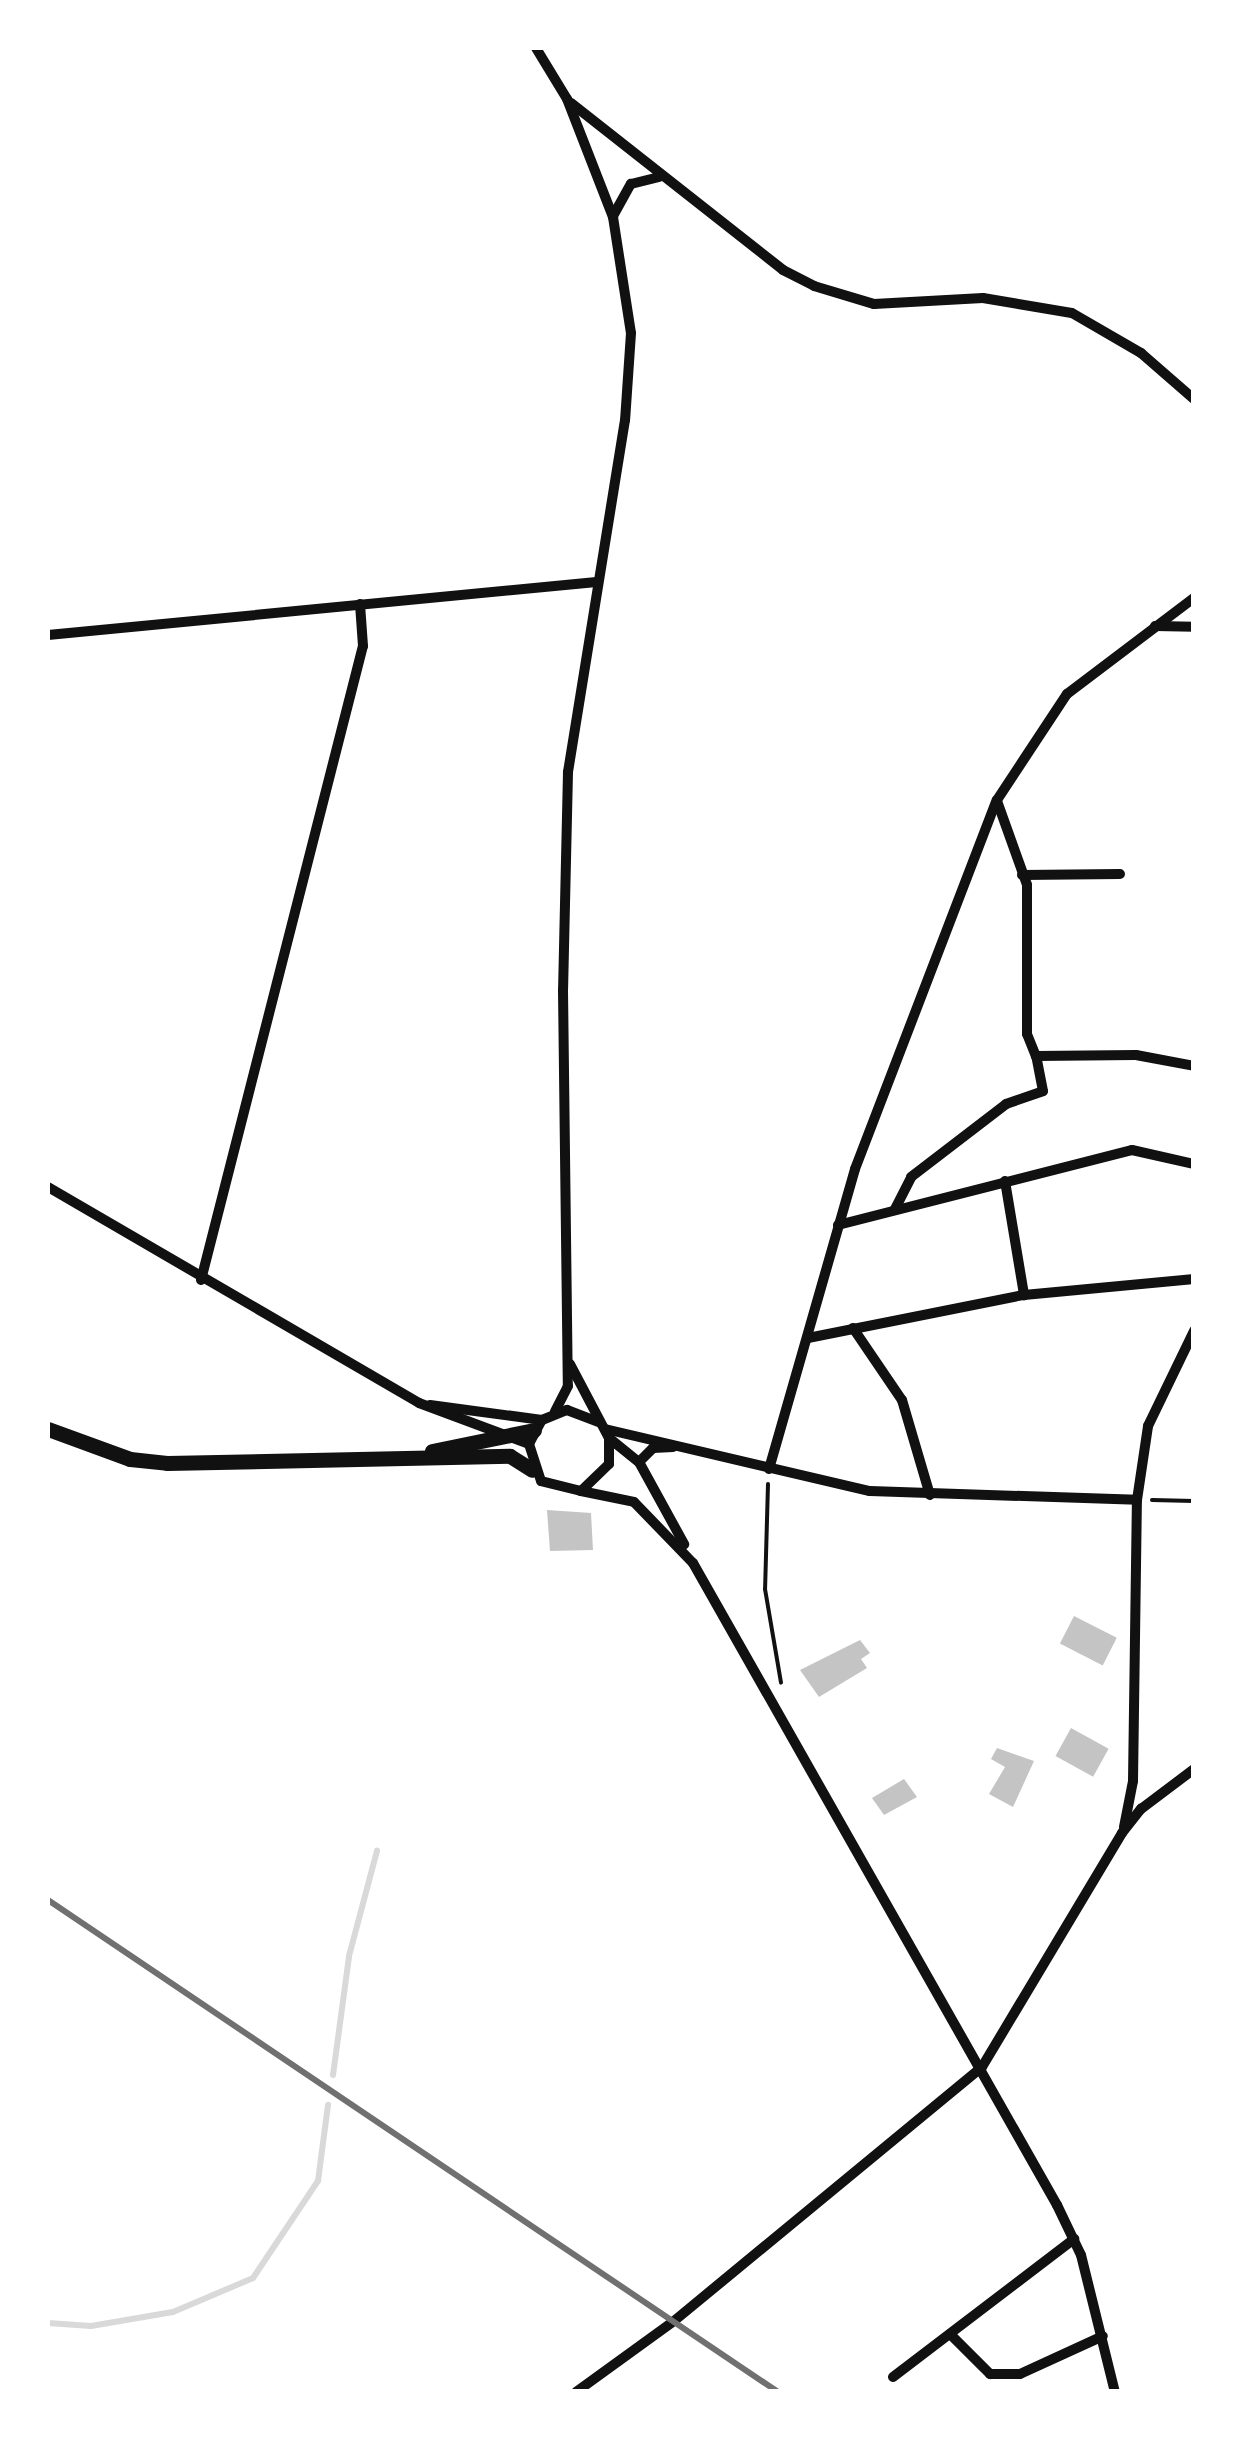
<!DOCTYPE html>
<style>
body{margin:0}
#map{position:relative;width:1241px;height:2439px;overflow:hidden;background:#fff;font-family:"Alegreya Sans",sans-serif}
div>[style]{position:absolute}
.stream>*{height:6px;margin:-3px;padding:0 3px;transform-origin:3px;border-radius:3px;background:#d9d9d9}
.building>*{inset:0;background:#c4c4c4;transform-origin:0 0}
.path>*{height:4px;margin:-2px;padding:0 2px;transform-origin:2px;border-radius:2px;background:#111}
.minor>*{height:10px;margin:-5px;padding:0 5px;transform-origin:5px;border-radius:5px;background:#111}
.tertiary>*{height:15px;margin:-7.5px;padding:0 7.5px;transform-origin:7.5px;border-radius:7.5px;background:#111}
.rail>*{height:6px;margin:-3px;padding:0 3px;transform-origin:3px;border-radius:3px;background:#707070}
span{translate:-50% -50%;white-space:nowrap;text-align:center;line-height:1.15;-webkit-text-stroke:9px #fff;paint-order:stroke}
.frame{position:absolute;inset:0;border:50px solid #fff;pointer-events:none}
</style>
<div id="map">
<div class="stream">
<div style="left:333px;top:2075px;width:120px;rotate:-82.3deg"></div>
<div style="left:349px;top:1956px;width:109px;rotate:-75.1deg"></div>
<div style="left:48px;top:2323px;width:43px;rotate:4deg"></div>
<div style="left:91px;top:2326px;width:83px;rotate:-9.7deg"></div>
<div style="left:173px;top:2312px;width:87px;rotate:-23deg"></div>
<div style="left:253px;top:2278px;width:117px;rotate:-56.2deg"></div>
<div style="left:318px;top:2181px;width:77px;rotate:-82.5deg"></div>
</div>
<div class="building">
<div style="clip-path:polygon(547px 1510px,591px 1513px,593px 1550px,550px 1551px)"></div>
<div style="left:1074px;top:1616px;width:48px;height:31px;rotate:27deg"></div>
<div style="clip-path:polygon(860px 1640px,870px 1653px,861px 1659px,867px 1668px,819px 1697px,800px 1670px)"></div>
<div style="left:1071px;top:1728px;width:43px;height:32px;rotate:29deg"></div>
<div style="clip-path:polygon(997px 1748px,1034px 1761px,1013px 1807px,989px 1794px,1005px 1767px,991px 1759px)"></div>
<div style="clip-path:polygon(904px 1779px,917px 1797px,884px 1815px,872px 1798px)"></div>
</div>
<div class="path">
<div style="left:768px;top:1484px;width:105px;rotate:91.6deg"></div>
<div style="left:765px;top:1589px;width:95px;rotate:80.3deg"></div>
<div style="left:1152px;top:1500px;width:42px;rotate:1.4deg"></div>
</div>
<div class="minor">
<div style="left:536px;top:48px;width:60px;rotate:58.7deg"></div>
<div style="left:567px;top:99px;width:127px;rotate:68.7deg"></div>
<div style="left:613px;top:217px;width:117px;rotate:81.2deg"></div>
<div style="left:631px;top:333px;width:87px;rotate:93.9deg"></div>
<div style="left:625px;top:420px;width:357px;rotate:99.2deg"></div>
<div style="left:568px;top:772px;width:218px;rotate:91.3deg"></div>
<div style="left:563px;top:990px;width:396px;rotate:89.3deg"></div>
<div style="left:568px;top:1386px;width:29px;rotate:117deg"></div>
<div style="left:571px;top:103px;width:270px;rotate:38.2deg"></div>
<div style="left:783px;top:270px;width:35px;rotate:27deg"></div>
<div style="left:814px;top:286px;width:63px;rotate:16.7deg"></div>
<div style="left:874px;top:304px;width:109px;rotate:-3.2deg"></div>
<div style="left:983px;top:298px;width:90px;rotate:9.6deg"></div>
<div style="left:1072px;top:313px;width:80px;rotate:30.1deg"></div>
<div style="left:1141px;top:353px;width:70px;rotate:41deg"></div>
<div style="left:613px;top:216px;width:37px;rotate:-61deg"></div>
<div style="left:631px;top:184px;width:29px;rotate:-14deg"></div>
<div style="left:1155px;top:626px;width:39px;rotate:1deg"></div>
<div style="left:48px;top:635px;width:551px;rotate:-5.52deg"></div>
<div style="left:997px;top:801px;width:89px;rotate:70.3deg"></div>
<div style="left:1027px;top:885px;width:149px;rotate:90deg"></div>
<div style="left:1027px;top:1034px;width:24px;rotate:68deg"></div>
<div style="left:1036px;top:1056px;width:100px;rotate:-0.6deg"></div>
<div style="left:1136px;top:1055px;width:59px;rotate:10.7deg"></div>
<div style="left:1022px;top:875px;width:98px;rotate:-0.6deg"></div>
<div style="left:1005px;top:1181px;width:116px;rotate:80.5deg"></div>
<div style="left:48px;top:1187px;width:429px;rotate:30.2deg"></div>
<div style="left:419px;top:1403px;width:117px;rotate:20.4deg"></div>
<div style="left:895px;top:1209px;width:36px;rotate:-63deg"></div>
<div style="left:911px;top:1177px;width:120px;rotate:-37.5deg"></div>
<div style="left:1006px;top:1104px;width:39px;rotate:-19deg"></div>
<div style="left:1043px;top:1091px;width:36px;rotate:-101deg"></div>
<div style="left:838px;top:1225px;width:303px;rotate:-14.3deg"></div>
<div style="left:1132px;top:1150px;width:64px;rotate:12.7deg"></div>
<div style="left:201px;top:1280px;width:654px;rotate:-75.67deg"></div>
<div style="left:363px;top:646px;width:42px;rotate:-94.1deg"></div>
<div style="left:853px;top:1328px;width:87px;rotate:55.8deg"></div>
<div style="left:902px;top:1400px;width:99px;rotate:73.6deg"></div>
<div style="left:808px;top:1338px;width:220px;rotate:-11.3deg"></div>
<div style="left:1024px;top:1295px;width:171px;rotate:-5.4deg"></div>
<div style="left:570px;top:1364px;width:84px;rotate:62.2deg"></div>
<div style="left:609px;top:1438px;width:26px;rotate:90deg"></div>
<div style="left:609px;top:1464px;width:39px;rotate:136deg"></div>
<div style="left:581px;top:1491px;width:41px;rotate:-166deg"></div>
<div style="left:541px;top:1481px;width:39px;rotate:-108deg"></div>
<div style="left:529px;top:1444px;width:27px;rotate:-62deg"></div>
<div style="left:542px;top:1420px;width:27px;rotate:-22deg"></div>
<div style="left:567px;top:1410px;width:34px;rotate:21deg"></div>
<div style="left:430px;top:1405px;width:113px;rotate:7.6deg"></div>
<div style="left:605px;top:1429px;width:272px;rotate:13.2deg"></div>
<div style="left:870px;top:1491px;width:267px;rotate:1.9deg"></div>
<div style="left:609px;top:1438px;width:38px;rotate:39deg"></div>
<div style="left:639px;top:1462px;width:94px;rotate:61.2deg"></div>
<div style="left:639px;top:1462px;width:20px;rotate:-45deg"></div>
<div style="left:653px;top:1448px;width:20px;rotate:-3deg"></div>
<div style="left:769px;top:1469px;width:312px;rotate:-74deg"></div>
<div style="left:855px;top:1169px;width:395px;rotate:-69deg"></div>
<div style="left:997px;top:800px;width:127px;rotate:-56.6deg"></div>
<div style="left:1067px;top:694px;width:159px;rotate:-37.1deg"></div>
<div style="left:581px;top:1491px;width:54px;rotate:11.7deg"></div>
<div style="left:634px;top:1502px;width:85px;rotate:46deg"></div>
<div style="left:693px;top:1563px;width:738px;rotate:60.45deg"></div>
<div style="left:1057px;top:2205px;width:55px;rotate:64.4deg"></div>
<div style="left:1081px;top:2255px;width:141px;rotate:76.1deg"></div>
<div style="left:1124px;top:1827px;width:47px;rotate:-78.9deg"></div>
<div style="left:1133px;top:1781px;width:281px;rotate:-89.2deg"></div>
<div style="left:1137px;top:1500px;width:75px;rotate:-81.5deg"></div>
<div style="left:1148px;top:1426px;width:106px;rotate:-64.2deg"></div>
<div style="left:950px;top:2334px;width:57px;rotate:45deg"></div>
<div style="left:990px;top:2374px;width:30px"></div>
<div style="left:1020px;top:2374px;width:91px;rotate:-24.6deg"></div>
<div style="left:893px;top:2377px;width:228px;rotate:-37.3deg"></div>
<div style="left:576px;top:2392px;width:121px;rotate:-35.9deg"></div>
<div style="left:674px;top:2321px;width:399px;rotate:-39.5deg"></div>
<div style="left:982px;top:2067px;width:273px;rotate:-59.1deg"></div>
<div style="left:1122px;top:1833px;width:31px;rotate:-52deg"></div>
<div style="left:1141px;top:1809px;width:66px;rotate:-37deg"></div>
</div>
<div class="tertiary">
<div style="left:48px;top:1429px;width:87px;rotate:20.1deg"></div>
<div style="left:130px;top:1459px;width:37px;rotate:6deg"></div>
<div style="left:167px;top:1463px;width:343px;rotate:-1.2deg"></div>
<div style="left:510px;top:1456px;width:26px;rotate:32deg"></div>
<div style="left:432px;top:1451px;width:104px;rotate:-11.6deg"></div>
</div>
<div class="rail">
<div style="left:48px;top:1900px;width:880px;rotate:33.98deg"></div>
</div>
<div class="frame"></div>
</div>
